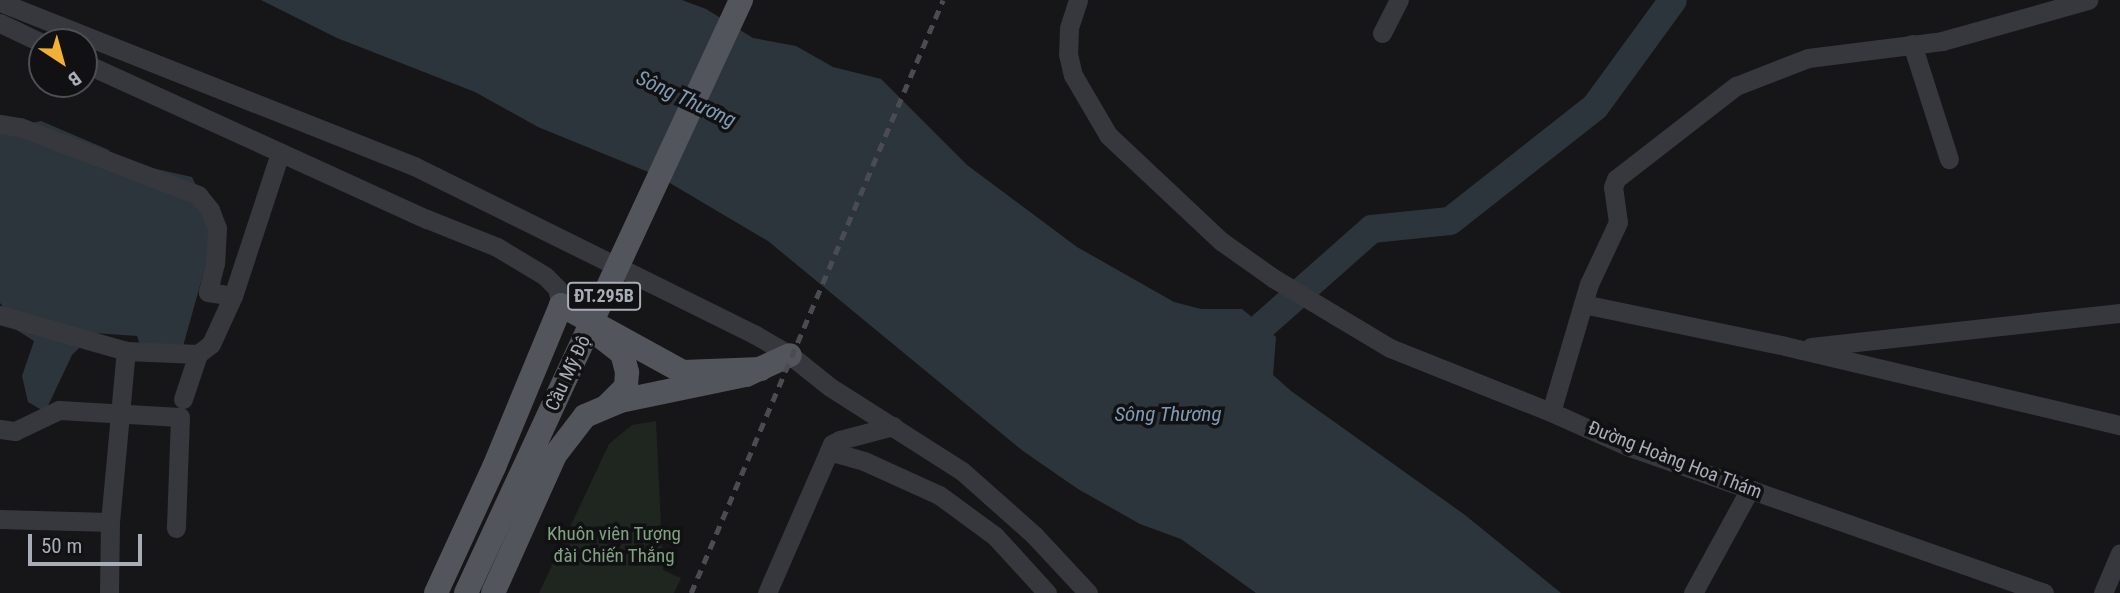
<!DOCTYPE html>
<meta charset="utf-8">
<style>
body{margin:0}
#map{position:relative;width:2120px;height:593px;overflow:hidden;background:#161618;font-family:"Roboto Condensed",sans-serif}
div>[style]{position:absolute}
.green>*{inset:0;background:#1e261f}
.water>*{inset:0;background:#2c353c}
.river>*{height:28px;margin:-14px;padding:0 14px;transform-origin:14px;border-radius:14px;background:#2c353c}
.minor>*{height:19px;margin:-9.5px;padding:0 9.5px;transform-origin:9.5px;border-radius:9.5px;background:#37383d}
.major>*{height:24px;margin:-12px;padding:0 12px;transform-origin:12px;border-radius:12px;background:#53555c}
.rail>*{height:4.5px;margin-top:-2.25px;transform-origin:0;background:repeating-linear-gradient(90deg,#4a4c52 0 9px,transparent 0 16px)}
.major-bridge>*{height:24px;margin:-12px;padding:0 12px;transform-origin:12px;border-radius:12px;background:#53555c}
span{translate:-50% -50%;white-space:nowrap;text-align:center;line-height:1.15;-webkit-text-stroke:7px #111113;paint-order:stroke}
.shield-label span{padding:2px 5px;background:#111113;border:2px solid;border-radius:5px;-webkit-text-stroke-width:0}
.shield-label{font-size:18px;color:#a8adb8;font-weight:700}
.street-label{font-size:19px;color:#a8adb8}
.park-label{font-size:19px;color:#7fa381}
.water-label{font-size:21px;color:#7f9bb3;font-style:italic}
.north{position:absolute;left:28px;top:28px;width:70px;height:70px;box-sizing:border-box;background:#111113;border:2px solid #4d4f55;border-radius:50%;rotate:144deg;font-size:19px;font-weight:700;line-height:28px;text-align:center;color:#a8adb8}
.north::after{content:'';display:block;margin:auto;width:24px;height:32px;background:#f2b134;clip-path:polygon(50% 0,100% 100%,50% 72%,0 100%)}
.scale{position:absolute;left:28px;top:534px;width:114px;height:32px;box-sizing:border-box;border:4px solid #a8adb8;border-top:0;padding-left:9px;font-size:21px;line-height:24px;white-space:nowrap;color:#a8adb8;-webkit-text-stroke:5px #111113;paint-order:stroke}
</style>
<div id="map">
<div class="green">
<div style="clip-path:polygon(656px 421px,663px 570px,681px 578px,674px 593px,539px 593px,609px 444px,632px 425px)"></div>
</div>
<div class="water">
<div style="clip-path:polygon(261px 0,682px 0,706px 9px,753px 38px,796px 46px,833px 67px,881px 79px,967px 165px,1077px 247px,1174px 302px,1201px 309px,1242px 309px,1276px 337px,1273px 375px,1291px 391px,1465px 515px,1561px 593px,1256px 593px,1181px 539px,1140px 524px,1078px 489px,1023px 451px,768px 241px,658px 176px,538px 127px,475px 92px,337px 38px)"></div>
<div style="clip-path:polygon(41px 121px,109px 150px,120px 173px,143px 166px,192px 177px,216px 228px,182px 350px,142px 351px,137px 336px,94px 333px,72px 355px,45px 412px,28px 402px,22px 376px,34px 341px,12px 327px,13px 320px,0 303px,0 130px)"></div>
</div>
<div class="river">
<div style="left:1235px;top:350px;width:183px;rotate:-41.5deg"></div>
<div style="left:1372px;top:229px;width:78px;rotate:-5.9deg"></div>
<div style="left:1450px;top:221px;width:184px;rotate:-38.2deg"></div>
<div style="left:1595px;top:107px;width:132px;rotate:-53.9deg"></div>
</div>
<div class="minor">
<div style="left:1078px;top:0;width:29px;rotate:108deg"></div>
<div style="left:1069px;top:28px;width:26px;rotate:92deg"></div>
<div style="left:1068px;top:54px;width:22px;rotate:77deg"></div>
<div style="left:1073px;top:75px;width:69px;rotate:59.7deg"></div>
<div style="left:1108px;top:135px;width:155px;rotate:43.2deg"></div>
<div style="left:1221px;top:241px;width:64px;rotate:35.4deg"></div>
<div style="left:1273px;top:278px;width:136px;rotate:30.9deg"></div>
<div style="left:1390px;top:348px;width:173px;rotate:21.7deg"></div>
<div style="left:1551px;top:412px;width:83px;rotate:24.1deg"></div>
<div style="left:1627px;top:446px;width:442px;rotate:19.4deg"></div>
<div style="left:0;top:2px;width:445px;rotate:21.6deg"></div>
<div style="left:414px;top:166px;width:379px;rotate:26.3deg"></div>
<div style="left:754px;top:334px;width:42px;rotate:30.3deg"></div>
<div style="left:790px;top:355px;width:51px;rotate:38.7deg"></div>
<div style="left:830px;top:387px;width:156px;rotate:32.5deg"></div>
<div style="left:962px;top:471px;width:96px;rotate:41.6deg"></div>
<div style="left:1034px;top:535px;width:79px;rotate:47deg"></div>
<div style="left:0;top:23px;width:47px;rotate:25.5deg"></div>
<div style="left:1382px;top:33px;width:37px;rotate:-63deg"></div>
<div style="left:1912px;top:44px;width:121px;rotate:72.2deg"></div>
<div style="left:84px;top:63px;width:377px;rotate:24.5deg"></div>
<div style="left:427px;top:219px;width:75px;rotate:21.8deg"></div>
<div style="left:497px;top:247px;width:56px;rotate:31.1deg"></div>
<div style="left:545px;top:276px;width:17px;rotate:45deg"></div>
<div style="left:557px;top:288px;width:17px;rotate:77deg"></div>
<div style="left:0;top:124px;width:20px;rotate:9deg"></div>
<div style="left:20px;top:127px;width:191px;rotate:20.9deg"></div>
<div style="left:198px;top:195px;width:19px;rotate:51deg"></div>
<div style="left:210px;top:210px;width:19px;rotate:69deg"></div>
<div style="left:217px;top:228px;width:35px;rotate:93deg"></div>
<div style="left:215px;top:263px;width:30px;rotate:104deg"></div>
<div style="left:208px;top:292px;width:25px;rotate:9deg"></div>
<div style="left:1583px;top:304px;width:206px;rotate:11.7deg"></div>
<div style="left:1785px;top:346px;width:344px;rotate:13.3deg"></div>
<div style="left:0;top:315px;width:131px;rotate:15.9deg"></div>
<div style="left:126px;top:351px;width:72px;rotate:2.4deg"></div>
<div style="left:198px;top:354px;width:16px;rotate:-38deg"></div>
<div style="left:211px;top:344px;width:53px;rotate:-65.4deg"></div>
<div style="left:233px;top:296px;width:151px;rotate:-71.8deg"></div>
<div style="left:1811px;top:347px;width:311px;rotate:-6.3deg"></div>
<div style="left:183px;top:399px;width:47px;rotate:-71.6deg"></div>
<div style="left:1551px;top:412px;width:134px;rotate:-73.5deg"></div>
<div style="left:1589px;top:284px;width:68px;rotate:-64.9deg"></div>
<div style="left:1618px;top:222px;width:35px;rotate:-98deg"></div>
<div style="left:1613px;top:187px;width:9px;rotate:-69deg"></div>
<div style="left:1616px;top:179px;width:152px;rotate:-37.8deg"></div>
<div style="left:1736px;top:86px;width:77px;rotate:-21.3deg"></div>
<div style="left:1808px;top:58px;width:135px;rotate:-7.2deg"></div>
<div style="left:1942px;top:41px;width:152px;rotate:-15.7deg"></div>
<div style="left:893px;top:426px;width:55px;rotate:165.2deg"></div>
<div style="left:840px;top:440px;width:9px;rotate:153deg"></div>
<div style="left:832px;top:444px;width:8px;rotate:113deg"></div>
<div style="left:829px;top:451px;width:36px;rotate:16deg"></div>
<div style="left:864px;top:461px;width:82px;rotate:24.4deg"></div>
<div style="left:939px;top:495px;width:69px;rotate:36.2deg"></div>
<div style="left:995px;top:536px;width:77px;rotate:47.6deg"></div>
<div style="left:0;top:429px;width:15px;rotate:8deg"></div>
<div style="left:15px;top:431px;width:49px;rotate:-25.5deg"></div>
<div style="left:59px;top:410px;width:121px;rotate:3.3deg"></div>
<div style="left:180px;top:417px;width:111px;rotate:92.1deg"></div>
<div style="left:0;top:519px;width:110px;rotate:1.6deg"></div>
<div style="left:109px;top:593px;width:71px;rotate:-89.2deg"></div>
<div style="left:110px;top:522px;width:172px;rotate:-84.7deg"></div>
<div style="left:767px;top:593px;width:155px;rotate:-66.4deg"></div>
<div style="left:1693px;top:593px;width:119px;rotate:-61.3deg"></div>
<div style="left:2103px;top:593px;width:43px;rotate:-67deg"></div>
</div>
<div class="major">
<div style="left:600px;top:336px;width:28px;rotate:38deg"></div>
<div style="left:622px;top:353px;width:20px;rotate:75deg"></div>
<div style="left:627px;top:372px;width:15px;rotate:94deg"></div>
<div style="left:626px;top:387px;width:27px;rotate:135deg"></div>
<div style="left:436px;top:593px;width:139px;rotate:-65.3deg"></div>
<div style="left:494px;top:467px;width:175px;rotate:-67.5deg"></div>
<div style="left:561px;top:305px;width:139px;rotate:28.8deg"></div>
<div style="left:683px;top:372px;width:78px;rotate:-2.2deg"></div>
<div style="left:493px;top:593px;width:151px;rotate:-65.8deg"></div>
<div style="left:555px;top:455px;width:49px;rotate:-52.4deg"></div>
<div style="left:585px;top:416px;width:38px;rotate:-23deg"></div>
<div style="left:620px;top:401px;width:129px;rotate:-11.7deg"></div>
<div style="left:746px;top:375px;width:48px;rotate:-24.4deg"></div>
</div>
<div class="rail">
<div style="left:691px;top:593px;width:644px;rotate:-66.98deg"></div>
</div>
<div class="major-bridge">
<div style="left:466px;top:593px;width:654px;rotate:-65.12deg"></div>
</div>
<div class="shield-label">
<span style="left:604px;top:296px">ĐT.295B</span>
</div>
<div class="street-label">
<span style="left:568px;top:373px;rotate:-65deg">Cầu Mỹ Độ</span>
<span style="left:1675px;top:460px;rotate:21deg">Đường Hoàng Hoa Thám</span>
</div>
<div class="park-label">
<span style="left:614px;top:545px">Khuôn viên Tượng<br>đài Chiến Thắng</span>
</div>
<div class="water-label">
<span style="left:686px;top:99px;rotate:25deg">Sông Thương</span>
<span style="left:1168px;top:414px">Sông Thương</span>
</div>
<div class="north">B</div>
<div class="scale">50 m</div>
</div>
